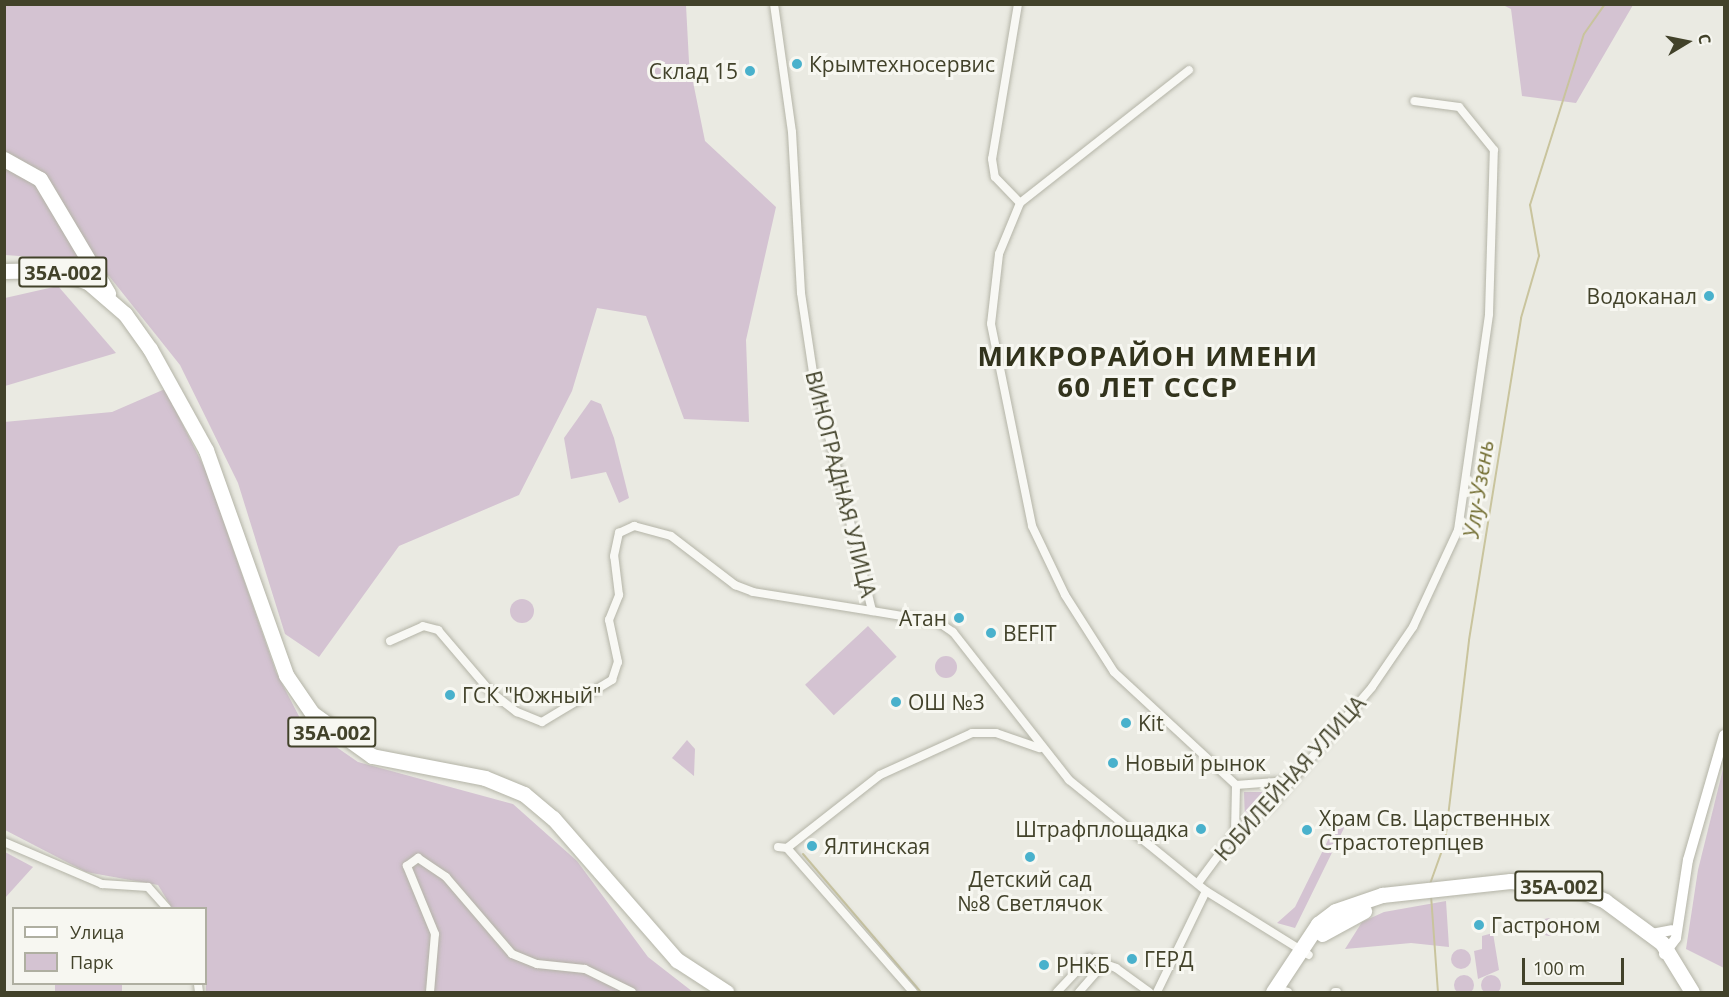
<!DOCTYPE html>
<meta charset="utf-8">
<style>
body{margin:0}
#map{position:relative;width:1729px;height:997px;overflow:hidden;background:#eaeae2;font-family:"Open Sans",sans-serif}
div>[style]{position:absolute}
.green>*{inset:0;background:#d4c3d2;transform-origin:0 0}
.round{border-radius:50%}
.stream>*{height:2px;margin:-1px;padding:0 1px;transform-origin:1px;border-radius:1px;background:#c9c49d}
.roads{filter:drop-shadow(0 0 2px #b4b4a7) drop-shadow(0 0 2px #b4b4a7)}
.street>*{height:8px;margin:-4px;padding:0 4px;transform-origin:4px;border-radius:4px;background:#f8f8f4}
.secondary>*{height:10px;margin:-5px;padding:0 5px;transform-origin:5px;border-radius:5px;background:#fff}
.highway>*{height:15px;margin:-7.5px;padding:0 7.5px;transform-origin:7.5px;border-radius:7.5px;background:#fff}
.dots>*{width:16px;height:16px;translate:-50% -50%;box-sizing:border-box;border:3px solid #f7f7f1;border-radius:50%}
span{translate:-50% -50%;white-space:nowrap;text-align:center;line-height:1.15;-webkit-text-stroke:6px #f7f7f1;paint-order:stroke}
.shield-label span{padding:2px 4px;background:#f7f7f1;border:2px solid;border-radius:4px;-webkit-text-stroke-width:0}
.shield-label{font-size:20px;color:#42422a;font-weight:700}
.poi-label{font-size:21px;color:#42422a}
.left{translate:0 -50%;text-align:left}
.right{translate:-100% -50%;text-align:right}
.street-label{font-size:21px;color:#42422a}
.water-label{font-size:22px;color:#757035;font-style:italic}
.district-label{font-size:27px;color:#32331c;font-weight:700;letter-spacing:1.5px}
.frame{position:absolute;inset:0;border:6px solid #42422a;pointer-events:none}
.legend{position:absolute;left:12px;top:907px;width:195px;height:78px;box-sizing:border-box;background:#f7f7f1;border:2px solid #afafa1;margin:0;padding:8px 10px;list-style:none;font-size:18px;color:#42422a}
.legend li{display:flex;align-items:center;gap:12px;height:30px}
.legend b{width:30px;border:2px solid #afafa1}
.north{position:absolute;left:1657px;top:12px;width:60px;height:60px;-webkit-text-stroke:4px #f7f7f1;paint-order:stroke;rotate:80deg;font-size:16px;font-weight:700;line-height:24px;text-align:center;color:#42422a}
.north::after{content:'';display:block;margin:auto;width:21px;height:27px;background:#42422a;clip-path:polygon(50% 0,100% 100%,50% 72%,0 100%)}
.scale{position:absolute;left:1522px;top:958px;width:102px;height:27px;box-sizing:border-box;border:3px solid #42422a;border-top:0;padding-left:8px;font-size:18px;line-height:21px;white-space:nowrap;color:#42422a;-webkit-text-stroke:4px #f7f7f1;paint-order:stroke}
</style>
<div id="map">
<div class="green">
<div style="clip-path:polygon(4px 5px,686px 5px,689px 62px,705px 141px,776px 207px,746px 340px,749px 422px,684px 419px,646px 316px,597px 308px,572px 391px,519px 495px,399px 546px,319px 657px,285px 634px,238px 483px,180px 365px,109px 276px,76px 260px,5px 255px)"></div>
<div style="clip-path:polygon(1503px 5px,1502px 5px,1633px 5px,1576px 103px,1522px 96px,1511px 9px)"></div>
<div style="clip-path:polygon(58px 286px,116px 353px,5px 386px,5px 298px)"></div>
<div style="clip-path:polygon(165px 389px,206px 471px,276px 672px,303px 724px,358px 762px,513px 804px,577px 861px,648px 957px,693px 992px,206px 992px,206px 908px,172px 908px,158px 885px,86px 872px,5px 830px,4px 422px,112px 412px)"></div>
<div style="clip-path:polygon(591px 400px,601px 404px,614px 438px,629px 498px,619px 503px,606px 472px,571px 479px,564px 438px)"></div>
<div class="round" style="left:510px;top:599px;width:24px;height:24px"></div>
<div style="left:868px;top:626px;width:42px;height:86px;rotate:47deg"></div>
<div class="round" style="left:935px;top:656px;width:22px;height:22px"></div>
<div style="clip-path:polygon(687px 740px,695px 749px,694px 776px,672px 758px)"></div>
<div style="clip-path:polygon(1724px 765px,1724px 968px,1686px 949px,1698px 870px)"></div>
<div style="clip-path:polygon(1244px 792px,1269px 792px,1274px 794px,1245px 822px)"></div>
<div style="clip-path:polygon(1348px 820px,1295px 928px,1277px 923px,1295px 907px,1331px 834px)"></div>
<div style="clip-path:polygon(5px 852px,33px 867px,5px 898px)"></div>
<div style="clip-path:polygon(1446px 901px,1449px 947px,1411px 943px,1345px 949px,1362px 922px,1384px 912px)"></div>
<div class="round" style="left:1540px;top:918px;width:18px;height:18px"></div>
<div style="clip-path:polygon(1493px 933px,1499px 970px,1478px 979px,1474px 951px,1482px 949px,1482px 936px)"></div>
<div class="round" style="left:1451px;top:949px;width:20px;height:20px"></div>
<div class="round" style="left:1454px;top:975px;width:20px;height:20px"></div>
<div class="round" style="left:1481px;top:975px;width:20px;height:20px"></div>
<div style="left:55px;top:984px;width:67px;height:9px"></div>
</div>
<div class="stream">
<div style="left:803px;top:854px;width:182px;rotate:49.5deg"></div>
<div style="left:1430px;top:884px;width:45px;rotate:-70.3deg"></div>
<div style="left:1445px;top:842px;width:203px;rotate:-83.2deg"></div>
<div style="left:1469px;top:640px;width:326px;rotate:-80.8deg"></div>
<div style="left:1521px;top:318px;width:65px;rotate:-73.8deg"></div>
<div style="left:1539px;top:256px;width:52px;rotate:-100deg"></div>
<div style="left:1530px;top:205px;width:179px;rotate:-72.5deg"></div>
<div style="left:1584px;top:34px;width:37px;rotate:-55deg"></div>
<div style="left:1431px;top:895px;width:97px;rotate:85.9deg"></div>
</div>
<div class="roads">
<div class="street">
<div style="left:774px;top:4px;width:129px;rotate:82deg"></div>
<div style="left:792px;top:132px;width:161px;rotate:86.8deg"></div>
<div style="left:801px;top:293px;width:80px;rotate:81.4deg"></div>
<div style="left:813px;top:372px;width:246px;rotate:76.1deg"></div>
<div style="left:872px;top:611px;width:67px;rotate:9.5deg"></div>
<div style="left:938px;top:622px;width:18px;rotate:34deg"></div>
<div style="left:953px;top:632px;width:188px;rotate:51.9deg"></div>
<div style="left:1069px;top:780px;width:176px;rotate:39deg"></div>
<div style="left:1206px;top:891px;width:121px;rotate:31.9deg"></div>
<div style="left:1018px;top:4px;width:157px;rotate:99.5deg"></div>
<div style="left:992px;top:159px;width:18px;rotate:81deg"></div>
<div style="left:995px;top:177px;width:36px;rotate:46deg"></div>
<div style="left:1020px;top:203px;width:55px;rotate:112.4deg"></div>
<div style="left:999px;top:254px;width:70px;rotate:96.5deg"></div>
<div style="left:991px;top:324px;width:206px;rotate:78.5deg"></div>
<div style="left:1032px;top:526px;width:76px;rotate:64.4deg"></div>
<div style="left:1065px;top:595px;width:91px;rotate:57.5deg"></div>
<div style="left:1114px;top:672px;width:166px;rotate:42.8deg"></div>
<div style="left:1236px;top:785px;width:53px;rotate:-4.3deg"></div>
<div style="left:1020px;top:203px;width:215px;rotate:-38.2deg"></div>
<div style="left:390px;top:641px;width:36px;rotate:-24deg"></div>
<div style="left:423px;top:626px;width:16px;rotate:15deg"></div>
<div style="left:438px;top:630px;width:82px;rotate:49.5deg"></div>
<div style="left:491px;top:692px;width:33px;rotate:38deg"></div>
<div style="left:517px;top:712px;width:27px;rotate:22deg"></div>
<div style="left:542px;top:722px;width:82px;rotate:-31deg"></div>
<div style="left:612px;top:680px;width:19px;rotate:-72deg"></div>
<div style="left:618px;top:662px;width:43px;rotate:-102.1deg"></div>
<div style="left:609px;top:620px;width:27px;rotate:-68deg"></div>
<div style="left:619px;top:595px;width:39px;rotate:-97deg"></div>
<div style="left:614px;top:556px;width:24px;rotate:-78deg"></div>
<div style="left:619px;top:533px;width:17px;rotate:-25deg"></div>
<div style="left:634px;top:526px;width:38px;rotate:15deg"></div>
<div style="left:671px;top:536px;width:81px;rotate:37.4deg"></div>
<div style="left:735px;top:585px;width:19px;rotate:21deg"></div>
<div style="left:753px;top:592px;width:121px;rotate:9.1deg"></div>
<div style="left:1235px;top:833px;width:48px;rotate:-88.8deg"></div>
<div style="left:4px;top:842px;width:107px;rotate:23.2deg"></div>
<div style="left:102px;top:884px;width:46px;rotate:3.7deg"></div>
<div style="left:148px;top:887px;width:28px;rotate:48deg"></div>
<div style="left:778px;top:847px;width:9px;rotate:6deg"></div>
<div style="left:787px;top:848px;width:191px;rotate:48.8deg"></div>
<div style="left:787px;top:848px;width:118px;rotate:-38.1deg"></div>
<div style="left:880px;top:775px;width:101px;rotate:-24.5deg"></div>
<div style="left:972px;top:733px;width:24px"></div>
<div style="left:996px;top:733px;width:46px;rotate:19.2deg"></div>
<div style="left:1198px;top:883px;width:62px;rotate:-53.5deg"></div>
<div style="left:1235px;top:833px;width:46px;rotate:-37.9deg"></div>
<div style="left:1271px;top:805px;width:155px;rotate:-49.4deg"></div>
<div style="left:1372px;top:687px;width:73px;rotate:-55.7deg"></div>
<div style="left:1413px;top:627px;width:107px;rotate:-65.1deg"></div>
<div style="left:1458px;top:530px;width:218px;rotate:-81.8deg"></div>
<div style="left:1489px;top:314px;width:164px;rotate:-88.3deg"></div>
<div style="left:1494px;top:150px;width:55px;rotate:-129.1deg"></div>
<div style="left:1459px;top:107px;width:45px;rotate:-172.4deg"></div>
<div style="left:198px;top:984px;width:8px;rotate:83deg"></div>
<div style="left:1284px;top:991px;width:4px;rotate:14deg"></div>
<div style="left:430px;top:992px;width:58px;rotate:-85.1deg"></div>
<div style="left:435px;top:934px;width:74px;rotate:-112.4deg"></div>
<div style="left:407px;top:866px;width:14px;rotate:-36deg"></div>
<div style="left:418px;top:858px;width:34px;rotate:34deg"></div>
<div style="left:446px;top:877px;width:101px;rotate:49.4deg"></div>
<div style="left:512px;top:954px;width:27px;rotate:22deg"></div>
<div style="left:537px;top:964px;width:48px;rotate:5.9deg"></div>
<div style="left:585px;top:969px;width:52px;rotate:26.1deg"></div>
<div style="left:1057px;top:992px;width:47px;rotate:-46.7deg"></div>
<div style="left:1089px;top:958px;width:29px;rotate:20deg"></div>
<div style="left:1116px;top:968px;width:41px;rotate:36deg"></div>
<div style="left:1079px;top:992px;width:40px;rotate:-49deg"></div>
<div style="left:1157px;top:992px;width:112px;rotate:-64.1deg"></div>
<div style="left:1335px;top:992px;width:2px"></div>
</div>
<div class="secondary">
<div style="left:1652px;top:934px;width:20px;rotate:-11deg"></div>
<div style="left:1664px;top:954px;width:20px;rotate:-53deg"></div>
<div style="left:1676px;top:938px;width:79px;rotate:-81.3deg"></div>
<div style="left:1688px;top:860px;width:130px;rotate:-73.9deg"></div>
</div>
<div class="highway">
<div style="left:4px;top:159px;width:41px;rotate:29.1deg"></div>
<div style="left:40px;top:179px;width:133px;rotate:59.2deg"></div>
<div style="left:4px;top:271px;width:49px;rotate:-1.2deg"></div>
<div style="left:53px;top:270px;width:37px;rotate:19deg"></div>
<div style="left:88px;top:282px;width:49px;rotate:40.9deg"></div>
<div style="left:125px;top:314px;width:43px;rotate:54.5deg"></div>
<div style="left:150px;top:349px;width:115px;rotate:61deg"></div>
<div style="left:206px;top:450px;width:239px;rotate:70.4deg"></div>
<div style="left:286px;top:675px;width:46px;rotate:55.6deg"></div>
<div style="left:312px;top:713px;width:74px;rotate:35.6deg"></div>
<div style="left:372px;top:756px;width:115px;rotate:11deg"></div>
<div style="left:485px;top:778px;width:42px;rotate:22.3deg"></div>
<div style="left:524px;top:794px;width:38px;rotate:40deg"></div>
<div style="left:553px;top:818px;width:189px;rotate:48.9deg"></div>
<div style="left:677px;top:960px;width:59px;rotate:33.1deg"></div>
<div style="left:1322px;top:934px;width:48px;rotate:-28.7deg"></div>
<div style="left:1273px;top:992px;width:82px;rotate:-56.5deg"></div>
<div style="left:1318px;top:924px;width:21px;rotate:-37deg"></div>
<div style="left:1335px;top:911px;width:50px;rotate:-18.8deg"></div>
<div style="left:1382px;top:895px;width:129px;rotate:-6.2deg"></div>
<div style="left:1510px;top:881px;width:65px;rotate:6.1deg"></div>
<div style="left:1575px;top:888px;width:33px;rotate:23deg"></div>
<div style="left:1605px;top:901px;width:71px;rotate:36.4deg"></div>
<div style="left:1662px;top:943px;width:57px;rotate:58.5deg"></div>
</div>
</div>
<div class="dots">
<div style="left:797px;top:64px;background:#49b1cc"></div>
<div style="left:750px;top:71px;background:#49b1cc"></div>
<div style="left:1709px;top:296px;background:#49b1cc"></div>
<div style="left:959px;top:618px;background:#49b1cc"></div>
<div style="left:991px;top:633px;background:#49b1cc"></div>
<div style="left:450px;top:695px;background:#49b1cc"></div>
<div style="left:896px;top:702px;background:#49b1cc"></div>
<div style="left:1126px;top:723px;background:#49b1cc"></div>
<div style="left:1113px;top:763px;background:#49b1cc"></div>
<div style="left:1201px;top:829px;background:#49b1cc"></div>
<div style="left:1307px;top:830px;background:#49b1cc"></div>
<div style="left:812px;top:846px;background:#49b1cc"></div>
<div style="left:1030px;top:857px;background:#49b1cc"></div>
<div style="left:1479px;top:925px;background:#49b1cc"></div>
<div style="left:1132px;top:959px;background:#49b1cc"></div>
<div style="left:1044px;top:965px;background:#49b1cc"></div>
</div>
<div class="shield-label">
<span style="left:63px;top:272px">35А-002</span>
<span style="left:332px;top:732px">35А-002</span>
<span style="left:1559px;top:886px">35А-002</span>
</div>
<div class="poi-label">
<span class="left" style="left:809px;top:64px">Крымтехносервис</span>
<span class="right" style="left:738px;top:71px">Склад 15</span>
<span class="right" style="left:1697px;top:296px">Водоканал</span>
<span class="right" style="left:947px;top:618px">Атан</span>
<span class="left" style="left:1003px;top:633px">BEFIT</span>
<span class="left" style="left:462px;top:695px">ГСК "Южный"</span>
<span class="left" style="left:908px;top:702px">ОШ №3</span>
<span class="left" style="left:1138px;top:723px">Kit</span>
<span class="left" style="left:1125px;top:763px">Новый рынок</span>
<span class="left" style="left:1319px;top:830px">Храм Св. Царственных<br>Страстотерпцев</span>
<span class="right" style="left:1189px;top:829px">Штрафплощадка</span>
<span class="left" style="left:824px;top:846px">Ялтинская</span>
<span style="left:1030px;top:891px">Детский сад<br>№8 Светлячок</span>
<span class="left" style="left:1491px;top:925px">Гастроном</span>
<span class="left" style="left:1144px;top:959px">ГЕРД</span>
<span class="left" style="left:1056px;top:965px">РНКБ</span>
</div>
<div class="street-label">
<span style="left:841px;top:484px;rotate:76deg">ВИНОГРАДНАЯ УЛИЦА</span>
<span style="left:1290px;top:778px;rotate:-48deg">ЮБИЛЕЙНАЯ УЛИЦА</span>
</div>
<div class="water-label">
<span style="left:1478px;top:489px;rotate:-81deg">Улу-Узень</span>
</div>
<div class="district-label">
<span style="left:1148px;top:371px">МИКРОРАЙОН ИМЕНИ<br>60 ЛЕТ СССР</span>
</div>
<div class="frame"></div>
<ul class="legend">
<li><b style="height:8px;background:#fff"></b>Улица</li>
<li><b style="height:16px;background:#d4c3d2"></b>Парк</li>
</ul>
<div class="north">С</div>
<div class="scale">100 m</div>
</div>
